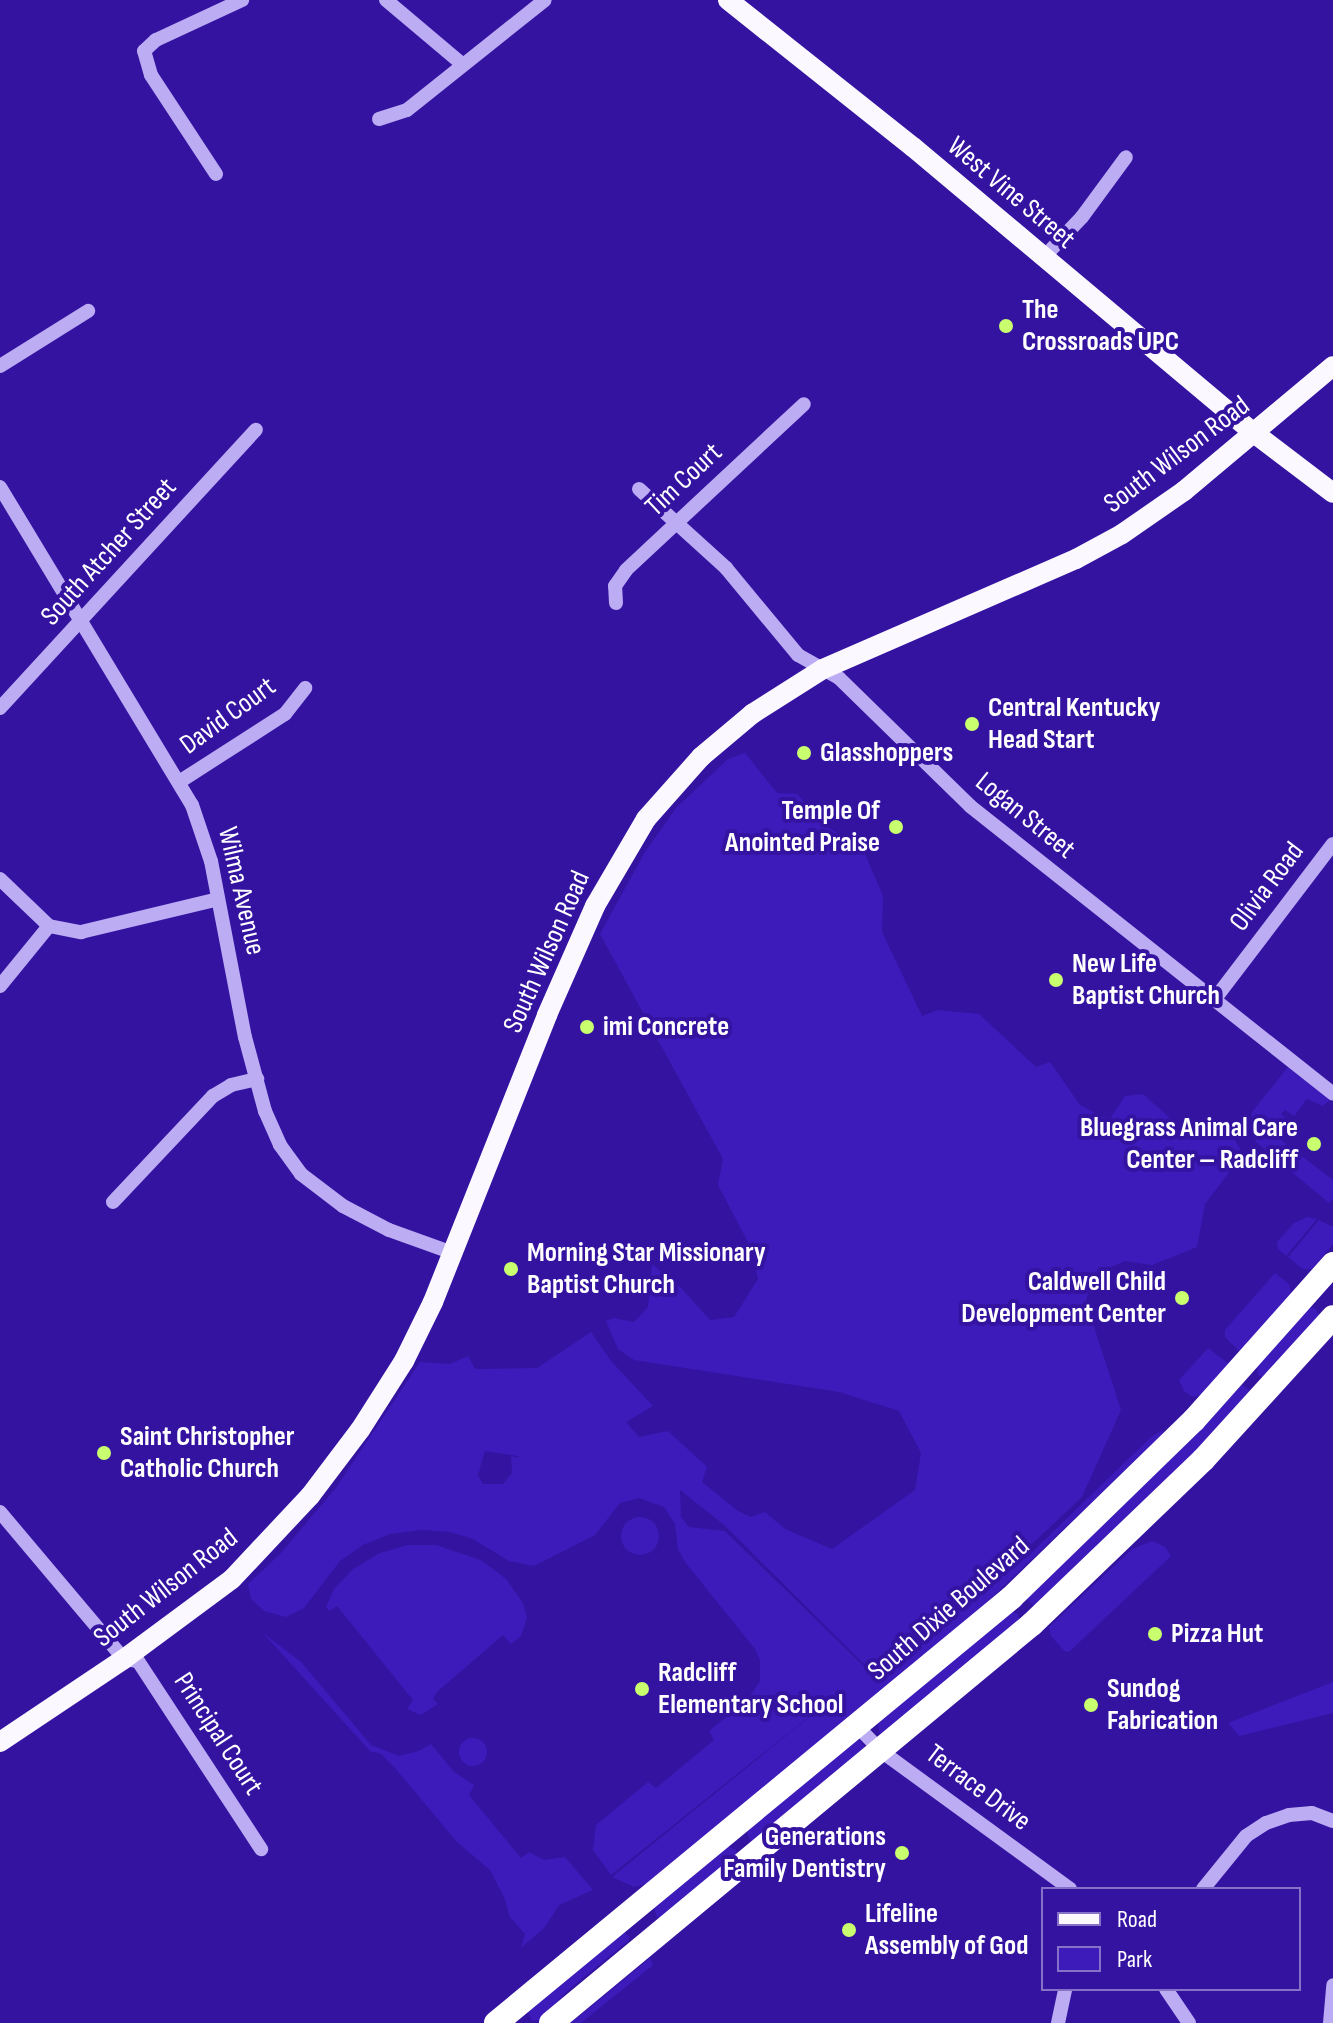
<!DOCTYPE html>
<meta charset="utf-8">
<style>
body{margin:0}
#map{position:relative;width:1333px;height:2023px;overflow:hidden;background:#3413a0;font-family:"Sofia Sans Condensed",sans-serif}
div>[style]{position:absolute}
.green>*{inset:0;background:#3d1bba}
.round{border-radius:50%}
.minor>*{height:14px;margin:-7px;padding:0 7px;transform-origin:7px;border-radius:7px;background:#bbacf4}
.major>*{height:20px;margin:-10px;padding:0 10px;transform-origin:10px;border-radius:10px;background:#fbf9ff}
.highway>*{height:24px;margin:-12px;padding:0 12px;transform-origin:12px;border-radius:12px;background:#fff}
.dots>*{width:22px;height:22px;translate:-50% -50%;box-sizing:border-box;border:4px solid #3413a0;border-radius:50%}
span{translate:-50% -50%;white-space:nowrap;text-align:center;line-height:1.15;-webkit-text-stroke:8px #3413a0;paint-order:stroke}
.street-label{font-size:28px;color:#fff}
.poi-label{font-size:28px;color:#fff;font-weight:700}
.left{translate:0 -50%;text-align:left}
.right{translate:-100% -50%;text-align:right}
.legend{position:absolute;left:1041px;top:1887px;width:260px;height:104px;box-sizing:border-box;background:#3413a0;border:2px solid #8571c6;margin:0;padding:10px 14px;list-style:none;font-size:24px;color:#fff}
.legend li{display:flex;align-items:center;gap:16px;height:40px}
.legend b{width:40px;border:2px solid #8571c6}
</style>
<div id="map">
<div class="green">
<div style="clip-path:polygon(evenodd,745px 753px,777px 793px,797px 794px,824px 825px,862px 847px,883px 896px,882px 932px,922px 1016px,938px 1010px,979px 1014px,1036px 1067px,1050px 1062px,1080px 1105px,1109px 1120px,1125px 1096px,1143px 1094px,1172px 1120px,1203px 1136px,1235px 1140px,1243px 1154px,1205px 1204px,1197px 1247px,1152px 1265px,1125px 1261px,1092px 1275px,1086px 1302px,1121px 1410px,1082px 1497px,1000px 1574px,1027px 1557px,1151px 1437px,1163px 1430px,1162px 1435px,983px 1606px,647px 1884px,634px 1887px,612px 1877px,861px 1675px,611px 1875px,593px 1850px,596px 1825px,648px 1782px,656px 1788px,714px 1740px,709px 1731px,748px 1699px,760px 1681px,760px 1660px,755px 1649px,685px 1562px,678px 1549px,675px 1524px,664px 1507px,639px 1498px,620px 1503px,595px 1535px,534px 1566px,509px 1561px,473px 1539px,450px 1532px,422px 1530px,390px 1534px,363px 1545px,340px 1561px,304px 1608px,286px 1617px,264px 1611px,251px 1599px,248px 1584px,280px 1554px,335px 1489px,420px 1362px,450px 1364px,468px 1356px,475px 1369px,537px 1368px,591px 1332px,611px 1361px,653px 1406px,626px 1422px,639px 1437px,668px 1431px,707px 1467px,702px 1482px,738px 1511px,751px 1517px,765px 1512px,785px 1529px,832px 1549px,915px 1490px,921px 1453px,899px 1411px,839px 1392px,634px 1360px,618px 1349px,606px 1321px,614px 1318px,634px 1322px,648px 1307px,652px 1264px,681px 1288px,710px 1320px,734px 1317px,758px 1279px,751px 1248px,718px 1185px,723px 1159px,600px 934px,645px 852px,676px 808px,728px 759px,745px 753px,485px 1451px,518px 1456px,520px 1458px,511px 1456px,512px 1473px,503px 1484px,483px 1484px,478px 1475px,485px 1451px,745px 753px,680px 1490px,724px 1525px,868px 1668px,961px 1609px,868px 1670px,725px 1531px,689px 1527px,681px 1517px,680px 1490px)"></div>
<div style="clip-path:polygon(1288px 1067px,1294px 1067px,1331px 1099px,1323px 1106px,1307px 1099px,1294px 1116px,1285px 1110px,1281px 1114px,1296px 1127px,1297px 1136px,1289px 1132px,1282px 1141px,1333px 1180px,1333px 1199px,1329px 1203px,1256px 1142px,1250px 1127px,1252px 1112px)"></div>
<div style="clip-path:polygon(1307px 1217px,1317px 1219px,1286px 1256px,1278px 1249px,1277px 1242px,1294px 1223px)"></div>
<div style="clip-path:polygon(1319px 1220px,1333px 1227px,1333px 1244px,1312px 1269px,1303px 1269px,1288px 1257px)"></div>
<div style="clip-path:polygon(1275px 1273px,1289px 1284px,1291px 1294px,1240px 1352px,1225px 1337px,1225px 1330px)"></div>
<div style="clip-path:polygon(1309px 1307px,1316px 1309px,1320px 1317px,1263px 1377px,1258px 1375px,1257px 1366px)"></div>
<div style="clip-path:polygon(1208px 1348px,1229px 1364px,1201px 1395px,1193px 1397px,1184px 1391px,1179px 1380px)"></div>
<div style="clip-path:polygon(1242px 1385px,1251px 1391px,1249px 1400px,1036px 1607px,1029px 1602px,1027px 1598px)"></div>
<div class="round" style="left:621px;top:1517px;width:38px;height:38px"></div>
<div style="clip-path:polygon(1152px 1541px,1165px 1547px,1171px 1556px,1069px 1652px,1064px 1651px,1051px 1636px,1049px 1627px,1132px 1549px)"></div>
<div style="clip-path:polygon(408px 1545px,436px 1545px,481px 1560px,506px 1579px,523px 1603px,527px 1618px,521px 1636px,511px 1644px,503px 1635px,437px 1692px,433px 1699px,438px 1704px,421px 1715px,407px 1709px,413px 1700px,337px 1606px,329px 1611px,326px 1607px,334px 1589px,353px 1569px,380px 1553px)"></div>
<div style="clip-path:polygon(1010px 1611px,1018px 1614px,1020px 1621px,883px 1736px,879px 1732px,878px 1721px)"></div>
<div style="clip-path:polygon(263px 1633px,301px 1662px,371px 1745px,399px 1756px,419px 1751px,431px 1744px,454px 1772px,474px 1785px,469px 1795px,521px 1858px,529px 1852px,544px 1860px,565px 1857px,593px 1890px,559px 1905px,545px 1927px,521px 1948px,525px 1934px,510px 1917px,504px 1897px,490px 1870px,457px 1842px,395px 1768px,380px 1753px,371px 1752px)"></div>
<div style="clip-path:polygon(1333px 1682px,1333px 1713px,1239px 1736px,1228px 1723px)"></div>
<div class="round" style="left:459px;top:1738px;width:28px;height:28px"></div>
<div style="clip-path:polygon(858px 1739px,868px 1750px,754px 1842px,750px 1840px,746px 1829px)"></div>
<div style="clip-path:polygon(727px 1846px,736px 1850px,737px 1856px,662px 1919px,657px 1917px,653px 1906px)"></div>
<div style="clip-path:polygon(624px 1932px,630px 1937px,628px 1941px,566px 1992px,544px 2019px,532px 2021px,528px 2012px,531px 2006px)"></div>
<div style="clip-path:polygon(650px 1958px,653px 1965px,581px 2023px,571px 2023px)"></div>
</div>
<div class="minor">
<div style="left:386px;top:0;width:99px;rotate:40.1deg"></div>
<div style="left:379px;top:119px;width:29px;rotate:-18deg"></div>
<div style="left:407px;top:110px;width:176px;rotate:-38.6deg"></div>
<div style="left:216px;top:174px;width:118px;rotate:-123.3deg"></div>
<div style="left:151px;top:75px;width:25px;rotate:-106deg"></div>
<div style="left:144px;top:51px;width:16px;rotate:-43deg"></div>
<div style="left:156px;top:40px;width:95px;rotate:-24.9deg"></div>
<div style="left:1044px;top:257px;width:55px;rotate:-46.5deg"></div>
<div style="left:1082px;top:217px;width:74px;rotate:-53.7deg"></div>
<div style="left:0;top:366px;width:104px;rotate:-32deg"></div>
<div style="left:0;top:487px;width:371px;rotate:58.9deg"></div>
<div style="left:192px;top:805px;width:59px;rotate:71.3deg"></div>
<div style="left:211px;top:861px;width:179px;rotate:79.1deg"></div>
<div style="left:245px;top:1037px;width:77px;rotate:74.9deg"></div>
<div style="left:265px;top:1111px;width:37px;rotate:66deg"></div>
<div style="left:280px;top:1145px;width:36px;rotate:54deg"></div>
<div style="left:301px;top:1174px;width:53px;rotate:37.3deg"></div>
<div style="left:343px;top:1206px;width:52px;rotate:27.6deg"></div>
<div style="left:389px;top:1230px;width:68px;rotate:19.8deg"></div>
<div style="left:639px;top:489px;width:118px;rotate:42.2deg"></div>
<div style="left:726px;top:568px;width:113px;rotate:50.4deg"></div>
<div style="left:798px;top:655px;width:47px;rotate:29.3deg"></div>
<div style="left:839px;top:678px;width:183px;rotate:44.3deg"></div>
<div style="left:970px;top:806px;width:463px;rotate:38.4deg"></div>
<div style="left:616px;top:603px;width:17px;rotate:-93deg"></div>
<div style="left:615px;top:586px;width:19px;rotate:-55deg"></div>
<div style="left:626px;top:570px;width:243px;rotate:-43deg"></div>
<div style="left:0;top:708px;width:378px;rotate:-47.4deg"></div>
<div style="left:179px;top:782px;width:126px;rotate:-32.7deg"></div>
<div style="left:285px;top:714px;width:33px;rotate:-52deg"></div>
<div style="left:0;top:879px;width:68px;rotate:43.8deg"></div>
<div style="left:49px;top:926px;width:33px;rotate:11deg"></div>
<div style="left:81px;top:932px;width:141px;rotate:-13.5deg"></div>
<div style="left:0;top:986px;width:77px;rotate:-50.8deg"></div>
<div style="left:1214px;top:1000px;width:196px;rotate:-52.7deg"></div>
<div style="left:113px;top:1202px;width:146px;rotate:-46.7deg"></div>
<div style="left:213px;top:1096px;width:21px;rotate:-31deg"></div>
<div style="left:231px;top:1085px;width:27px;rotate:-13deg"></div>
<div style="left:0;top:1512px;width:192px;rotate:49.9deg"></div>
<div style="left:124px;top:1659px;width:14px;rotate:8deg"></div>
<div style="left:138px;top:1661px;width:225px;rotate:56.8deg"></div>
<div style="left:858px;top:1727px;width:33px;rotate:46deg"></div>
<div style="left:881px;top:1751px;width:234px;rotate:36.1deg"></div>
<div style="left:1203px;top:1889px;width:68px;rotate:-50.9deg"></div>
<div style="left:1246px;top:1836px;width:24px;rotate:-33deg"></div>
<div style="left:1266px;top:1823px;width:24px;rotate:-19deg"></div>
<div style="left:1289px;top:1815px;width:23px;rotate:-5deg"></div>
<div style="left:1312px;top:1813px;width:22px;rotate:21deg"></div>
<div style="left:1166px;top:1989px;width:41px;rotate:55.9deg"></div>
<div style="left:1058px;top:2023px;width:35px;rotate:-78deg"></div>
<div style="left:1330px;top:2023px;width:38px;rotate:-85deg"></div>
</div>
<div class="major">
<div style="left:728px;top:0;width:236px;rotate:38.5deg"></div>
<div style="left:913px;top:147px;width:445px;rotate:40deg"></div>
<div style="left:1254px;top:433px;width:99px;rotate:37.2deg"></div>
<div style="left:0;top:1742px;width:149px;rotate:-33.8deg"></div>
<div style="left:124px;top:1659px;width:134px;rotate:-36.5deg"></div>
<div style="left:232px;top:1579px;width:114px;rotate:-46.8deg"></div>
<div style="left:310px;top:1496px;width:83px;rotate:-52.9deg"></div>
<div style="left:360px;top:1430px;width:82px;rotate:-57.5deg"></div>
<div style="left:404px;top:1361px;width:66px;rotate:-63.8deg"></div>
<div style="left:433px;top:1302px;width:309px;rotate:-68.3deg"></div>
<div style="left:547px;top:1015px;width:119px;rotate:-66.2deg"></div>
<div style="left:595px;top:906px;width:101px;rotate:-59.6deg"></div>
<div style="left:646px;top:819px;width:83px;rotate:-48.4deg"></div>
<div style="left:701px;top:757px;width:67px;rotate:-40.1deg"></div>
<div style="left:752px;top:714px;width:84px;rotate:-32.4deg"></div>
<div style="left:823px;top:669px;width:276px;rotate:-23.5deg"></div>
<div style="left:1076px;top:559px;width:52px;rotate:-28.5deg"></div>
<div style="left:1122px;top:534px;width:75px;rotate:-34.7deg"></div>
<div style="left:1184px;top:491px;width:194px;rotate:-40deg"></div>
</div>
<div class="highway">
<div style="left:496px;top:2023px;width:668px;rotate:-39.53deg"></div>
<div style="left:1011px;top:1598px;width:255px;rotate:-44.2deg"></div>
<div style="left:1194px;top:1420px;width:209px;rotate:-48.3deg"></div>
<div style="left:551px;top:2023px;width:625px;rotate:-39.68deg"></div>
<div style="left:1032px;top:1624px;width:237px;rotate:-43.8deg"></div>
<div style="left:1203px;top:1460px;width:193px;rotate:-47.7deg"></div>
</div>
<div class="dots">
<div style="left:1006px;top:326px;background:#c9ff6f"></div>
<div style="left:972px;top:724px;background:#c9ff6f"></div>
<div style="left:804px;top:753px;background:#c9ff6f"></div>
<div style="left:896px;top:827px;background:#c9ff6f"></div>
<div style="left:1056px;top:980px;background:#c9ff6f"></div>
<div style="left:587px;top:1027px;background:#c9ff6f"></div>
<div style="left:1314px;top:1144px;background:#c9ff6f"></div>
<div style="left:511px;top:1269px;background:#c9ff6f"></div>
<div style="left:1182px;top:1298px;background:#c9ff6f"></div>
<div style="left:104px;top:1453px;background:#c9ff6f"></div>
<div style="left:1155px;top:1634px;background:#c9ff6f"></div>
<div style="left:642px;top:1689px;background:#c9ff6f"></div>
<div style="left:1091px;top:1705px;background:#c9ff6f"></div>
<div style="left:902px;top:1853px;background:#c9ff6f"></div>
<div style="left:849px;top:1930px;background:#c9ff6f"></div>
</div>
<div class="street-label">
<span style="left:1011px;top:193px;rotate:40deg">West Vine Street</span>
<span style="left:1177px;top:455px;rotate:-37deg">South Wilson Road</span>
<span style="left:684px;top:480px;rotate:-43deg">Tim Court</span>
<span style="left:109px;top:552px;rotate:-48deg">South Atcher Street</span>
<span style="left:228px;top:716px;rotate:-36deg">David Court</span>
<span style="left:1025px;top:816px;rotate:39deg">Logan Street</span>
<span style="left:1267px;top:887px;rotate:-53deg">Olivia Road</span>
<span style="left:241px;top:891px;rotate:77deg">Wilma Avenue</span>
<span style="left:547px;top:952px;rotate:-66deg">South Wilson Road</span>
<span style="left:166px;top:1588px;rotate:-38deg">South Wilson Road</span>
<span style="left:949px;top:1609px;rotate:-41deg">South Dixie Boulevard</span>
<span style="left:218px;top:1734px;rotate:57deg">Principal Court</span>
<span style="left:978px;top:1788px;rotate:37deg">Terrace Drive</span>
</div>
<div class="poi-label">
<span class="left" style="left:1022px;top:326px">The<br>Crossroads UPC</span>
<span class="left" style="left:988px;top:724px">Central Kentucky<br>Head Start</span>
<span class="left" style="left:820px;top:753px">Glasshoppers</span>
<span class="right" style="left:880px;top:827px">Temple Of<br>Anointed Praise</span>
<span class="left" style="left:1072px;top:980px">New Life<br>Baptist Church</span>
<span class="left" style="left:603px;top:1027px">imi Concrete</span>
<span class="right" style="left:1298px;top:1144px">Bluegrass Animal Care<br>Center – Radcliff</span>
<span class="left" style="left:527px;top:1269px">Morning Star Missionary<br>Baptist Church</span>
<span class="right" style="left:1166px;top:1298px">Caldwell Child<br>Development Center</span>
<span class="left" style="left:120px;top:1453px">Saint Christopher<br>Catholic Church</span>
<span class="left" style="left:1171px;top:1634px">Pizza Hut</span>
<span class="left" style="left:658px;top:1689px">Radcliff<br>Elementary School</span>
<span class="left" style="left:1107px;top:1705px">Sundog<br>Fabrication</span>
<span class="right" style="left:886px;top:1853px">Generations<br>Family Dentistry</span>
<span class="left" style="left:865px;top:1930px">Lifeline<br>Assembly of God</span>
</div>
<ul class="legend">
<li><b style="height:10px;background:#fbf9ff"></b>Road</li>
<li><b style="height:22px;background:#3d1bba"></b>Park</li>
</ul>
</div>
